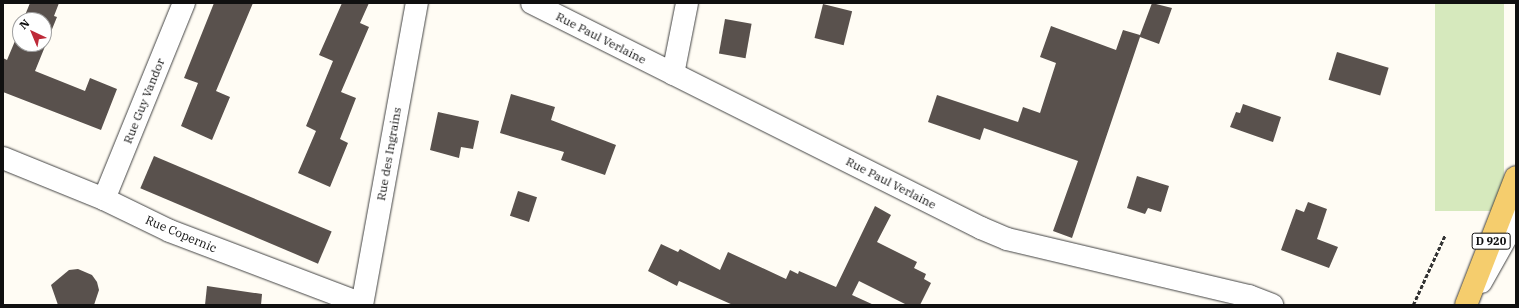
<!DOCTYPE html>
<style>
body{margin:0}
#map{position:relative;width:1519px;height:308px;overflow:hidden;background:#fffcf4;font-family:"IBM Plex Serif",serif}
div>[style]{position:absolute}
.green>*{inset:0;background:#d6e9bd;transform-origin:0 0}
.building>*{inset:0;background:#59514d;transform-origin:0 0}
.path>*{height:2.5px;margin-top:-1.25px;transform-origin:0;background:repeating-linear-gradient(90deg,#323232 0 4px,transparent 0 6px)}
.roads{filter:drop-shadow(0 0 1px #434343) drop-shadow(0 0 1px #434343)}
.minor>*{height:22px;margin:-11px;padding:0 11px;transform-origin:11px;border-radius:11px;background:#fff}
.major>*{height:22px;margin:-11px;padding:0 11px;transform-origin:11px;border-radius:11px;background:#f5cd6d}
span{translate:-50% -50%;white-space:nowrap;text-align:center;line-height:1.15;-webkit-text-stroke:4px #fff;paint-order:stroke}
.shield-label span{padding:1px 3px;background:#fff;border:1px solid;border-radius:3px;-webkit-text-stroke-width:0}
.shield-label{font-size:11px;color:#101010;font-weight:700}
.street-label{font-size:12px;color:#101010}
.frame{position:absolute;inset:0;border:4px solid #101010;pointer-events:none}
.north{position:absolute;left:12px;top:12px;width:40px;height:40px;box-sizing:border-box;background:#fff;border:1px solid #9f9f9f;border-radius:50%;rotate:316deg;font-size:11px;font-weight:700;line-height:16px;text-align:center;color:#101010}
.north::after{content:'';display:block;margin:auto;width:14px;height:18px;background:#be2a39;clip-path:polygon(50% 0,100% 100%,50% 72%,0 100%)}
</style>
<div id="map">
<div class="green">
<div style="left:1435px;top:3px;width:69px;height:208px"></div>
</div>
<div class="building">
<div style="clip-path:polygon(30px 3px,59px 3px,54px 16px,57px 17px,35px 71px,85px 91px,90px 78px,117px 89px,101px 130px,3px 92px,3px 58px,7px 60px,20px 29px,20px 44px,44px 44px,44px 20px,23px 20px)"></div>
<div style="clip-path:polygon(214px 3px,253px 3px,216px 91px,230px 97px,212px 140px,181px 126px,198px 83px,184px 78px)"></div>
<div style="clip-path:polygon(342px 3px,369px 3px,360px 23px,369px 27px,341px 92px,356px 98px,340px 139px,348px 143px,330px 187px,298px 173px,316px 131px,306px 126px,333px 61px,319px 55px)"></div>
<div style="clip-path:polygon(1152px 3px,1172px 8px,1159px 44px,1140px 37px,1072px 238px,1053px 231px,1078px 161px,984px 128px,980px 140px,928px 122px,937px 95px,1018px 122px,1023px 107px,1040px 113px,1056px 63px,1040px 57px,1051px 26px,1116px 50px,1123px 30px,1140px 35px)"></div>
<div style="left:823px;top:4px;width:30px;height:35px;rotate:14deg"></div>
<div style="left:725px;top:19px;width:27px;height:35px;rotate:10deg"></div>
<div style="left:1337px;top:52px;width:54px;height:29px;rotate:17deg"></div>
<div style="clip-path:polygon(511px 94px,555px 107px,551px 120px,616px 145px,605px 175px,561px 160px,564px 152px,500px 133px)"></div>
<div style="clip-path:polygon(1243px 104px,1281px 117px,1273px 142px,1230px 127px,1236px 112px,1240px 113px)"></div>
<div style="clip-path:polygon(438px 112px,479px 121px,473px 149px,461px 147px,459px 158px,430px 150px)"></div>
<div style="left:154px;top:156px;width:193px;height:35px;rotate:23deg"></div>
<div style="clip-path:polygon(1137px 176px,1169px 186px,1161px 212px,1148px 208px,1145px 214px,1127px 208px)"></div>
<div style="left:518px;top:191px;width:20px;height:26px;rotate:18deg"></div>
<div style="clip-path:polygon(1308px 202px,1327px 209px,1317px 239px,1338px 247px,1329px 268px,1281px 250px,1296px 209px,1304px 212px)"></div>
<div style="clip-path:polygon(875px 206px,891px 215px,877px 242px,917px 262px,914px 268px,926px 274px,924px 279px,931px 283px,920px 305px,907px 305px,859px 281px,852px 295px,874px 305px,733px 305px,679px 281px,677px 286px,648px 271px,661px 244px,678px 252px,680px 249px,720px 270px,728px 252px,786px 279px,790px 270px,798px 274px,799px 271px,836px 287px)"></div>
<div style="clip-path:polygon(78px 269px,92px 275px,97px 282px,99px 290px,94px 305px,58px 305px,51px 285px,69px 270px)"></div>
<div style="clip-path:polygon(207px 286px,262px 294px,261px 305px,205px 305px)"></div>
</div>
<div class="path">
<div style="left:1413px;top:305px;width:77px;rotate:-65.4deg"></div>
</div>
<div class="roads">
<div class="minor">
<div style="left:532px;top:3px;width:502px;rotate:26.62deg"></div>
<div style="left:981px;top:228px;width:28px;rotate:23deg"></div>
<div style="left:1007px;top:239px;width:249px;rotate:13.3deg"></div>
<div style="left:1249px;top:296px;width:25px;rotate:21deg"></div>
<div style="left:673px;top:74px;width:72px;rotate:-78.8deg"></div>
<div style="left:3px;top:158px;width:109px;rotate:22.1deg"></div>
<div style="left:104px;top:199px;width:73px;rotate:25.9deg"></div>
<div style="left:170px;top:231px;width:205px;rotate:20.8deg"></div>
<div style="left:104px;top:199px;width:212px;rotate:-67.8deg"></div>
<div style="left:1481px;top:282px;width:71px;rotate:-60.6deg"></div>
<div style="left:362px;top:305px;width:307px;rotate:-79.7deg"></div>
</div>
<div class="major">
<div style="left:1466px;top:305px;width:137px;rotate:-68.7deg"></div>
</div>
</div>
<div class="shield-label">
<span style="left:1491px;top:241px">D 920</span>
</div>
<div class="street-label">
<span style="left:601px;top:38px;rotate:27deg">Rue Paul Verlaine</span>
<span style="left:144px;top:101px;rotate:-68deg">Rue Guy Vandor</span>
<span style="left:389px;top:154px;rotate:-80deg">Rue des Ingrains</span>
<span style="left:891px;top:183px;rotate:27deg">Rue Paul Verlaine</span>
<span style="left:181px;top:234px;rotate:23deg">Rue Copernic</span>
</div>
<div class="frame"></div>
<div class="north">N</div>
</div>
